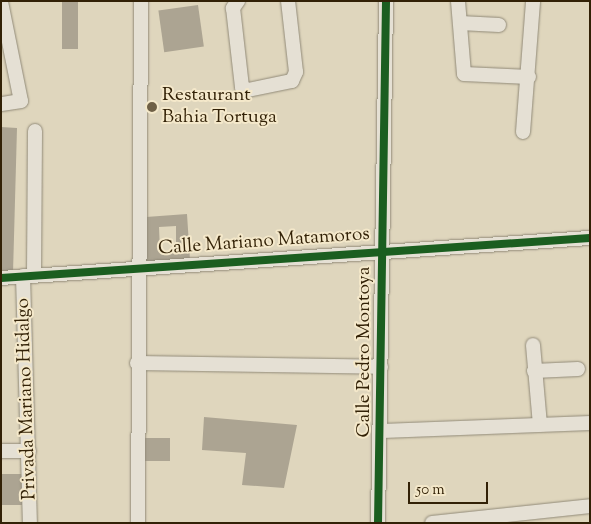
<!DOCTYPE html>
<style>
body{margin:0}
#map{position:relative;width:591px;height:524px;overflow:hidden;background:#dfd6bd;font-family:"Sorts Mill Goudy",serif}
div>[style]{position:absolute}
.building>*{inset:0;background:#aca492;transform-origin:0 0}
.roads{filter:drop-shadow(0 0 1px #918a78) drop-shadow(0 0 1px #918a78)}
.minor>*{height:14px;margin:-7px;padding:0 7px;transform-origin:7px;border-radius:7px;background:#e5e0d4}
.cycleway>*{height:8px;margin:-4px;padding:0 4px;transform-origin:4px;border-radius:4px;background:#1b5e20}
.dots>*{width:14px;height:14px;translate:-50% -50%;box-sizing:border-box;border:2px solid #f4e8ca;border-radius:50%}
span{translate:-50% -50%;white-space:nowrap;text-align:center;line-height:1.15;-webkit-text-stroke:4px #f4e8ca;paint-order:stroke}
.poi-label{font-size:19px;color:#322106}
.left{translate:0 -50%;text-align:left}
.street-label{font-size:19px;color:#322106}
.frame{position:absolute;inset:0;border:2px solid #322106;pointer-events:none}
.scale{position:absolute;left:408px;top:482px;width:80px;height:22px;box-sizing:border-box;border:2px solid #322106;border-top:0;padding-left:6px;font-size:15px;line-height:18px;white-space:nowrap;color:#322106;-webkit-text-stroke:4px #f4e8ca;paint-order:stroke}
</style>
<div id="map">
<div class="building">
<div style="left:62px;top:1px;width:16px;height:48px"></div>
<div style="left:198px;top:5px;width:42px;height:40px;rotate:82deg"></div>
<div style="clip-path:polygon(1px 127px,17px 128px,13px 273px,1px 272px)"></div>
<div style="clip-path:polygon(evenodd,187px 214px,190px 260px,146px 263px,146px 217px,187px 214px,176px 226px,176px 251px,160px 251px,159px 227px,176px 226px)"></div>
<div style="clip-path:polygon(204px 417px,297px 425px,284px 488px,242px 485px,246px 453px,202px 450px)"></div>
<div style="left:143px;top:438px;width:27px;height:23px"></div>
<div style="left:1px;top:474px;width:21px;height:31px"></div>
</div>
<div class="roads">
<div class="minor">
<div style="left:238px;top:1px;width:9px;rotate:126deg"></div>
<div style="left:233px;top:8px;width:80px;rotate:83.5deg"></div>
<div style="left:242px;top:87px;width:7px;rotate:27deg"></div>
<div style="left:248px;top:90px;width:45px;rotate:-11.6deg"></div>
<div style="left:292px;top:81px;width:10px;rotate:-66deg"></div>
<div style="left:296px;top:72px;width:71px;rotate:-96.4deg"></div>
<div style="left:458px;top:1px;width:73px;rotate:85.3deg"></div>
<div style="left:464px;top:74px;width:65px;rotate:2.6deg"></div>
<div style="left:1px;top:2px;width:101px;rotate:78.6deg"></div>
<div style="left:21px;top:101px;width:20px;rotate:171deg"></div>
<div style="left:460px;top:23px;width:39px;rotate:3deg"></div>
<div style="left:523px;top:132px;width:131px;rotate:-85.6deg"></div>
<div style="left:34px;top:275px;width:144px;rotate:-89.6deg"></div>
<div style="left:23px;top:276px;width:247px;rotate:88.4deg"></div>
<div style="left:1px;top:278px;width:590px;rotate:-3.89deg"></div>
<div style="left:533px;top:345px;width:80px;rotate:85deg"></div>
<div style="left:137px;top:363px;width:244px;rotate:0.9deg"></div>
<div style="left:534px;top:371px;width:44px;rotate:-2.6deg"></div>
<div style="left:383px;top:431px;width:207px;rotate:-2.2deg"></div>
<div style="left:1px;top:451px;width:28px"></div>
<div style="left:138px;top:523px;width:522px;rotate:-89.67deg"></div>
<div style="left:378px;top:523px;width:522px;rotate:-89.12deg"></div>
<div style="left:432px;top:523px;width:159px;rotate:-6.1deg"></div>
</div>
</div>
<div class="cycleway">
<div style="left:1px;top:278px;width:590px;rotate:-3.89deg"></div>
<div style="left:378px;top:523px;width:522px;rotate:-89.12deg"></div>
</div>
<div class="dots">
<div style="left:152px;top:107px;background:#6f6046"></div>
</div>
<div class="poi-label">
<span class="left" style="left:162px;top:107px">Restaurant<br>Bahia Tortuga</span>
</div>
<div class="street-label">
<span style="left:264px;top:242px;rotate:-4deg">Calle Mariano Matamoros</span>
<span style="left:365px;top:352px;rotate:-90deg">Calle Pedro Montoya</span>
<span style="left:27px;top:399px;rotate:-92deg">Privada Mariano Hidalgo</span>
</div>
<div class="frame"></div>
<div class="scale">50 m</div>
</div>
